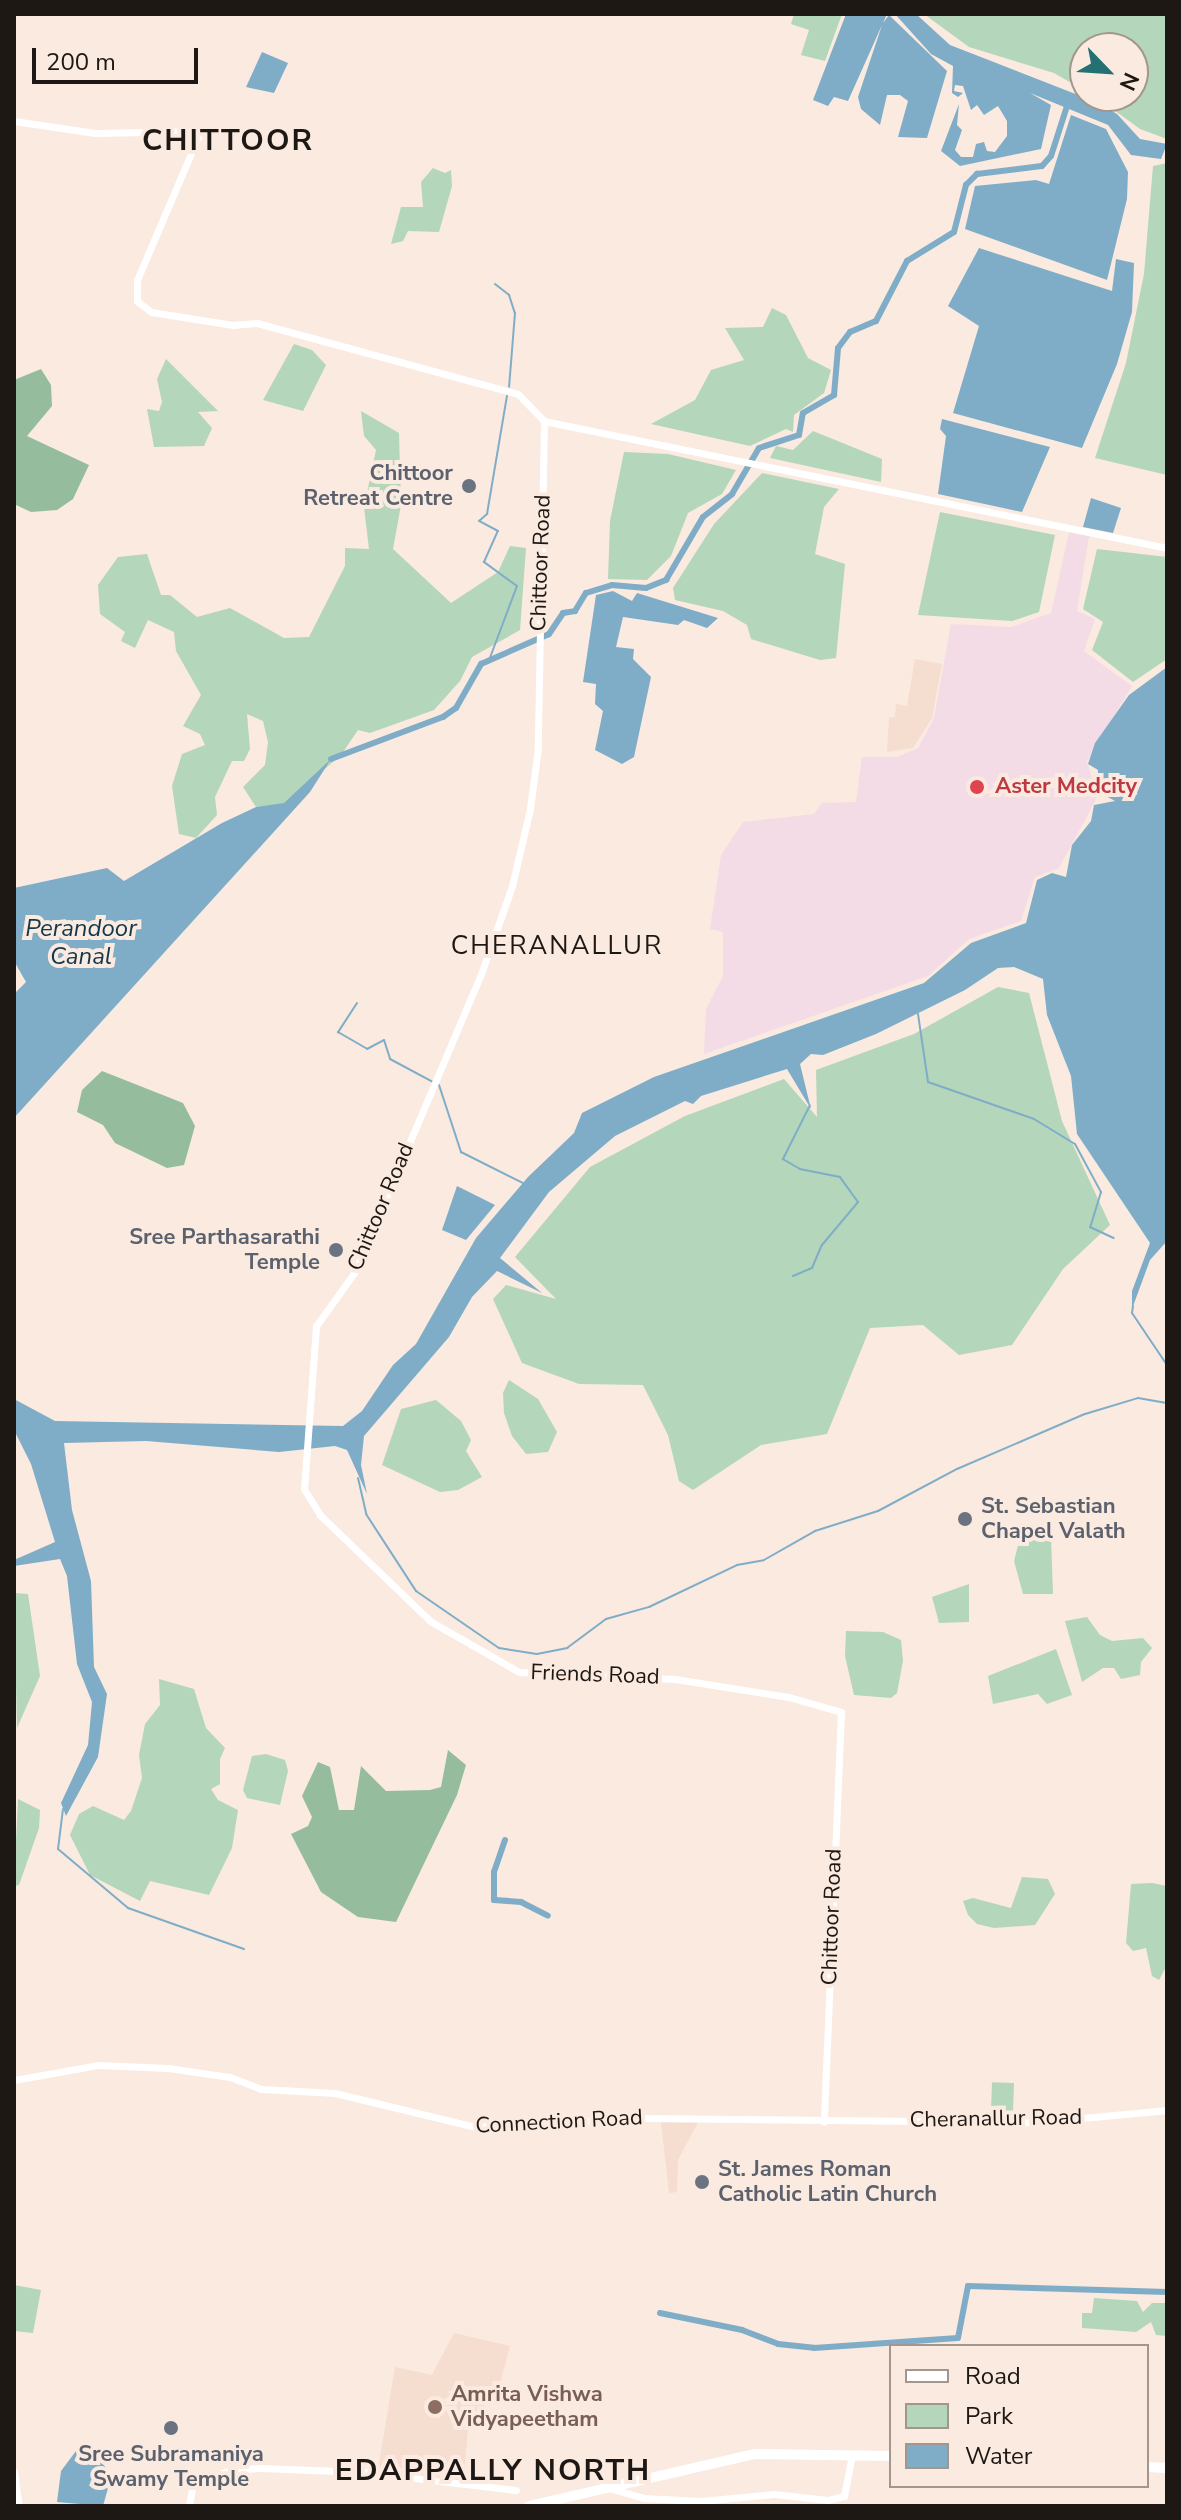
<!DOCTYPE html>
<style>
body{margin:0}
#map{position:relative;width:1181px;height:2520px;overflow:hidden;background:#faeae0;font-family:"Nunito Sans",sans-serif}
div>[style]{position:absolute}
.built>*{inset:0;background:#f5ddcf}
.medical>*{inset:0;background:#f4dce6}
.green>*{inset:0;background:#b4d6bb;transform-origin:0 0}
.forest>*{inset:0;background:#95bd9d}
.water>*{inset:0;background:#7fadc7}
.stream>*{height:2px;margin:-1px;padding:0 1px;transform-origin:1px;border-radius:1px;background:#7fadc7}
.canal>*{height:6px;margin:-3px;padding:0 3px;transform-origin:3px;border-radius:3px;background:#7fadc7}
.secondary>*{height:7px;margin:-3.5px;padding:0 3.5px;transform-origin:3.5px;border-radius:3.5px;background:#fff}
.highway>*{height:10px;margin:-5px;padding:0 5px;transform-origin:5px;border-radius:5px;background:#fff}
.dots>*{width:22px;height:22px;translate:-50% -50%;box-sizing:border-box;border:4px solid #faeae0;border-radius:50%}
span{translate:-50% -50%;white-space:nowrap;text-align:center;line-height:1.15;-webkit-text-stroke:8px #faeae0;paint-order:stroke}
.worship-label{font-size:22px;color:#5b616d;font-weight:700}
.right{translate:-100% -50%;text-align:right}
.left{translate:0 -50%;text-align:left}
.street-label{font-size:22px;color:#1e1815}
.health-label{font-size:22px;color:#be3a42;font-weight:700}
.education-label{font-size:22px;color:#785e54;font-weight:700}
.water-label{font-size:24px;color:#11384c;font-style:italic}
.quarter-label{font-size:26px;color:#1e1815;letter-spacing:2px}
.district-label{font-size:30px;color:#1e1815;font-weight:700;letter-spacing:2px}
.frame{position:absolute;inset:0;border:16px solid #1e1815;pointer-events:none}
.legend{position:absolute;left:889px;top:2344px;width:260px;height:144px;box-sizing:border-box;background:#faeae0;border:2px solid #a2968f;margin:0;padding:10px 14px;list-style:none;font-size:24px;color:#1e1815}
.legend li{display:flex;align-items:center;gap:16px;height:40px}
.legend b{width:40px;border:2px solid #a2968f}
.north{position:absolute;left:1069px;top:32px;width:80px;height:80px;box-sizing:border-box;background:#faeae0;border:2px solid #a2968f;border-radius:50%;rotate:115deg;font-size:22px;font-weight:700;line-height:32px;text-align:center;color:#1e1815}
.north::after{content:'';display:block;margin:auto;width:28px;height:36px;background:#257072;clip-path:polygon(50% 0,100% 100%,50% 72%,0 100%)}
.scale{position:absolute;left:32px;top:48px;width:166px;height:36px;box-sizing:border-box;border:4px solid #1e1815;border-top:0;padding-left:10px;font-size:24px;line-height:28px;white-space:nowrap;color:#1e1815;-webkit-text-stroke:6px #faeae0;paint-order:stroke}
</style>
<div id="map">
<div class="built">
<div style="clip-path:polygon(915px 659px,942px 664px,932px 718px,913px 748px,887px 752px,889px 718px,895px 717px,896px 704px,907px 706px)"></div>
<div style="clip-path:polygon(699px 2120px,678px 2160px,677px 2192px,669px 2193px,661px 2122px)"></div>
<div style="clip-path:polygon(454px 2333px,510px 2346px,497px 2395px,469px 2419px,463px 2483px,378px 2470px,395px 2367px,432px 2375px)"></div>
</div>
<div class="medical">
<div style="clip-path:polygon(1069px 532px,1089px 536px,1077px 611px,1095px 619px,1084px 651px,1132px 686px,1087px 761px,1097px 798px,1059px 868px,1035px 877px,1021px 921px,969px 939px,928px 976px,704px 1054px,706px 1009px,723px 976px,723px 932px,710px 929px,721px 855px,743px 822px,814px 814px,822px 803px,856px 802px,862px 757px,897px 757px,918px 748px,934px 718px,951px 624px,1011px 627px,1051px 613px)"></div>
</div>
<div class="green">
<div style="clip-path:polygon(794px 14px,842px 14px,825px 61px,801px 55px,809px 30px,791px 24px)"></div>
<div style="clip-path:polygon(924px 14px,1167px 15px,1167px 139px,1140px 129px,1095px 96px,1133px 96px,1133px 48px,1085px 48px,1085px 91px,1054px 73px,969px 47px)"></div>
<div style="clip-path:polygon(1167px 163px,1167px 475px,1095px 458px,1126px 363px,1144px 274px,1153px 166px)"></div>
<div style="clip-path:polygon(433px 168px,445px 173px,451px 170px,452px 186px,439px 232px,408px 231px,403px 241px,391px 244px,401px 207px,423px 207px,421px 182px)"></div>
<div style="clip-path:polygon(772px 308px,786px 315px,808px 358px,831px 370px,824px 393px,794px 415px,793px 432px,786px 429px,750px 446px,651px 424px,695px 400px,711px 370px,744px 360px,725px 328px,763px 327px)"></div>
<div style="clip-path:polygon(294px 344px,312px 350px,326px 365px,303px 411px,263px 400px)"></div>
<div style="clip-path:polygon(166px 359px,218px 411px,198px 412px,212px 428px,204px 446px,154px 447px,147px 409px,159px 411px,162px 402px,157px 379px)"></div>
<div style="clip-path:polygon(361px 411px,399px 433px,401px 505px,393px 549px,451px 603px,498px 572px,510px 546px,526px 548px,520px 630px,472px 657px,460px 681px,434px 710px,370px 733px,358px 730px,341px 755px,284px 804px,256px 807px,243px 787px,265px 765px,268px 742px,263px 721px,247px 714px,250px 749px,244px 761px,232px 761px,215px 797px,217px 815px,196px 838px,179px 834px,172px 786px,182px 754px,205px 745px,200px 734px,183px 726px,201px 695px,176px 651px,174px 632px,148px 620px,135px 648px,121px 641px,125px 632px,100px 614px,98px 585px,118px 557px,147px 554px,161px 595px,170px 595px,197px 617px,230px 608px,284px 638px,309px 637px,345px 566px,345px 548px,369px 549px,364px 507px,376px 450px,364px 436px)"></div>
<div style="clip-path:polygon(813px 431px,882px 459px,881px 482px,770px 458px,776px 446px,793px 450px)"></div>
<div style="clip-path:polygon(624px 452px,668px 454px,736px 470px,722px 494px,688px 513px,671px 556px,647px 580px,608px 579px,610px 521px)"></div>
<div style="clip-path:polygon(762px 473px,839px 489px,824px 507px,815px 554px,845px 564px,836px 658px,820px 660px,751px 639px,747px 625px,723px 611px,675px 600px,673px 588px,714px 524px)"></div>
<div style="clip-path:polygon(940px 512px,1055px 535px,1039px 612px,1012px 621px,918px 615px)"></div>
<div style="clip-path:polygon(1097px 549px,1167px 557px,1167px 659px,1133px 682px,1092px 650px,1103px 622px,1083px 609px)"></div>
<div style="clip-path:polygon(998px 987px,1029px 993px,1062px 1121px,1110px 1225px,1063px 1269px,1012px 1345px,959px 1355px,923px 1325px,870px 1328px,827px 1434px,761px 1445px,693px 1490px,679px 1481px,668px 1435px,643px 1385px,579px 1384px,522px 1363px,493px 1299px,506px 1285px,556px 1299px,515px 1257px,590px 1167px,685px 1116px,784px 1079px,817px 1117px,816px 1070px,914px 1034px)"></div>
<div style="clip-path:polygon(509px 1380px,538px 1399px,557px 1432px,548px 1452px,526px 1454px,512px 1436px,504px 1413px,503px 1393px)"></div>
<div style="clip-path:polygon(436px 1400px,461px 1421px,471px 1440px,466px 1451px,482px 1477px,458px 1490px,440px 1492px,382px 1465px,401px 1409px)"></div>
<div style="clip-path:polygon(1021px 1534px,1051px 1537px,1053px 1594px,1023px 1594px,1014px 1561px)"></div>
<div style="clip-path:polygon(969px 1584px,969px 1622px,939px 1623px,932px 1597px)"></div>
<div style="clip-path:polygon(14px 1593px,28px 1594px,40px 1676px,17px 1728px)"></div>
<div style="clip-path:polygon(1087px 1617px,1100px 1635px,1112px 1641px,1143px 1638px,1152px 1648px,1141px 1662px,1140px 1675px,1121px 1679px,1114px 1668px,1103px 1668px,1082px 1682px,1065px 1621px)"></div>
<div style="clip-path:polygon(846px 1631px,883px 1632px,901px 1640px,903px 1661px,897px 1693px,891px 1698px,854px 1695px,845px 1656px)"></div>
<div style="clip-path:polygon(1056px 1649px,1072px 1695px,1047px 1704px,1038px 1694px,993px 1704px,988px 1676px)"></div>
<div style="clip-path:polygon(159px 1679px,194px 1689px,206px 1728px,225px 1748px,220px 1759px,220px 1784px,211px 1789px,218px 1800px,238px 1810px,232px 1848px,209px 1895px,150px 1881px,140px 1901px,90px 1875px,70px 1835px,79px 1814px,93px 1806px,124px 1820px,131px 1811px,142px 1778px,139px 1755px,145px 1724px,160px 1705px)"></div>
<div style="clip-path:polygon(266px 1754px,285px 1760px,288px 1771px,280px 1805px,247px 1798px,243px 1790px,252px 1756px)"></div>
<div style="clip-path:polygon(18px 1799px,40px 1810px,39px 1828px,19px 1885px,14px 1886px)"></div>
<div style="clip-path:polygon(1022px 1877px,1048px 1879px,1055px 1894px,1035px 1925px,994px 1928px,977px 1924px,968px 1915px,963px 1901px,973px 1898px,1011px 1908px)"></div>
<div style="clip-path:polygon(1152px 1883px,1167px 1886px,1167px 1965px,1159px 1980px,1152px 1976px,1146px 1948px,1133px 1951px,1126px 1943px,1131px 1884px)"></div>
<div style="left:1014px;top:2083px;width:35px;height:22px;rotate:92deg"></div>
<div style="clip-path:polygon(14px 2285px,41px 2290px,33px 2333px,14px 2331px)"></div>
<div style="clip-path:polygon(1094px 2298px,1137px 2301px,1143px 2312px,1152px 2303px,1167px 2303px,1167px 2336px,1156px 2335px,1151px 2322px,1136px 2332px,1082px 2328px,1082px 2313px,1092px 2313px)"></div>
</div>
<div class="forest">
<div style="clip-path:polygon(41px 369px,51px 385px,52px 406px,27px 436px,89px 465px,73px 499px,57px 510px,31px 512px,14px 504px,14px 380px)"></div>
<div style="clip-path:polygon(102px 1071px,183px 1103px,195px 1126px,184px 1165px,167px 1168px,115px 1143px,103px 1125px,77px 1112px,82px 1090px)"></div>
<div style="clip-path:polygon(448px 1750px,466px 1765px,457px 1795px,396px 1922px,358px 1917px,321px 1892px,291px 1834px,308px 1826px,312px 1817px,302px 1796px,318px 1762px,330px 1767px,339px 1810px,354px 1810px,361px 1766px,386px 1791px,430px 1790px,441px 1787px)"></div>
</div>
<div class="water">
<div style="clip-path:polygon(846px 14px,887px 14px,883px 23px,889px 15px,947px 71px,927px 138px,898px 137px,908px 101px,900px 95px,887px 95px,880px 125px,861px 109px,858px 97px,882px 25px,848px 101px,834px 97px,828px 106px,813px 100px)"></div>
<div style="clip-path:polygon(895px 14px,916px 14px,950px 45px,1096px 102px,1117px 114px,1140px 139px,1167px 144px,1161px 159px,1131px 155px,1108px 125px,1030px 93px,1051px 105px,1041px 149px,960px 166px,941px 151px,959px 104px,957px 125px,962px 130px,955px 150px,961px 157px,973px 157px,976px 144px,984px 142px,987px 151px,995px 152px,1007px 136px,1007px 121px,998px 106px,984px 115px,977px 105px,971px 110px,963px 86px,955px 85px,954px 91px,963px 93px,958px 97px,952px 93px,953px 66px,931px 54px)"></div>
<div style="clip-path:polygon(262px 52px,288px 63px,274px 93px,246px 87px)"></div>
<div style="clip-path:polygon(1071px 115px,1106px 129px,1128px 172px,1127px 199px,1107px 280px,965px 229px,975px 186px,1036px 180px,1049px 184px)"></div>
<div style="clip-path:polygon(979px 248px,1112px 291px,1116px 259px,1134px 263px,1132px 312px,1117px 364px,1082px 448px,953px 413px,979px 326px,948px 306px)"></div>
<div style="clip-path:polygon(942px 419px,1050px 447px,1022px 512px,938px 494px,946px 436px,940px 429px)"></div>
<div style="clip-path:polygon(1091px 498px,1121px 508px,1113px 533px,1083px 527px)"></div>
<div style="clip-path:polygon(613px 591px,632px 601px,637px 593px,718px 618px,707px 628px,684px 620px,678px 625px,623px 617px,616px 647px,634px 649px,633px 659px,651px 677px,634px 757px,622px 764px,595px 750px,603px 711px,595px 704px,596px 684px,583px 682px,596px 595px)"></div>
<div style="clip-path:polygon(1167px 667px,1167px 1241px,1150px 1260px,1132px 1309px,1132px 1291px,1150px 1243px,1077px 1134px,1071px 1076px,1047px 1015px,1043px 979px,1014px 967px,998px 968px,965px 990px,876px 1034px,823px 1055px,811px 1054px,800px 1064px,811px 1109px,787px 1069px,701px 1096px,693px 1104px,685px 1101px,615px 1136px,549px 1192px,500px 1258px,542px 1293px,497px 1271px,472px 1297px,449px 1337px,364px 1436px,361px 1465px,367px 1494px,347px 1450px,335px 1446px,279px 1452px,146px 1441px,64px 1443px,72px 1510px,91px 1581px,94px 1667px,107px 1694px,98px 1757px,66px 1816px,61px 1803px,88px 1745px,92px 1702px,77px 1664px,67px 1576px,60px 1559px,14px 1566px,14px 1560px,55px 1542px,31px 1464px,14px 1430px,14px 1399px,55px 1421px,343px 1426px,362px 1411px,393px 1365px,416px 1344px,476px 1238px,528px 1177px,574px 1133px,582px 1113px,654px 1077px,924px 983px,971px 943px,1026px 923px,1037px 880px,1052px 873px,1066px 877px,1072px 845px,1091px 821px,1094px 805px,1115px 801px,1097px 791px,1098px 770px,1088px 764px,1095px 743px,1129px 695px)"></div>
<div style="clip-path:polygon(331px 759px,310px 792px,14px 1118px,14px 994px,26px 982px,14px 961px,14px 888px,107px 868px,124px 881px,222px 823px,256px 807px,284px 803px)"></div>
<div style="clip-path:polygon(457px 1186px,495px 1205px,466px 1240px,442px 1230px)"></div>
<div style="clip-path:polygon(76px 2451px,100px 2461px,112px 2474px,103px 2506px,57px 2502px,61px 2471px)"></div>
</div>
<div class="stream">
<div style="left:495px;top:284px;width:18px;rotate:38deg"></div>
<div style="left:509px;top:295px;width:19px;rotate:72deg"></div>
<div style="left:515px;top:313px;width:74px;rotate:94.6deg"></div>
<div style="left:488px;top:663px;width:82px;rotate:-69.4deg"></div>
<div style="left:517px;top:586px;width:41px;rotate:-144deg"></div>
<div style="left:484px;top:562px;width:34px;rotate:-66deg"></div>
<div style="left:498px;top:531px;width:21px;rotate:-152deg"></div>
<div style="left:479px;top:521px;width:11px;rotate:-41deg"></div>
<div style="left:487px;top:514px;width:120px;rotate:-80.4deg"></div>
<div style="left:357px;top:1003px;width:35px;rotate:123deg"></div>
<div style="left:338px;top:1032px;width:34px;rotate:30deg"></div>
<div style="left:367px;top:1049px;width:19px;rotate:-28deg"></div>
<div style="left:384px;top:1040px;width:20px;rotate:72deg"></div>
<div style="left:390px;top:1059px;width:49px;rotate:28.1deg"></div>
<div style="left:918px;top:1014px;width:69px;rotate:81.6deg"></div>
<div style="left:928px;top:1082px;width:112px;rotate:19.2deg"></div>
<div style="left:1034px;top:1119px;width:48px;rotate:31.4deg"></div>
<div style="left:1075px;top:1144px;width:55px;rotate:61.6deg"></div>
<div style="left:1101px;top:1192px;width:37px;rotate:107deg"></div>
<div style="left:1090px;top:1227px;width:26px;rotate:25deg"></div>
<div style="left:439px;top:1085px;width:71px;rotate:71.8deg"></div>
<div style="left:461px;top:1152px;width:69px;rotate:26.6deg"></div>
<div style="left:793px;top:1276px;width:21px;rotate:-23deg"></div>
<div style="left:812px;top:1268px;width:25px;rotate:-67deg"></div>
<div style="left:822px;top:1245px;width:56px;rotate:-50.1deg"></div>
<div style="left:858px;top:1202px;width:31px;rotate:-126deg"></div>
<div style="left:840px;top:1177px;width:41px;rotate:-168.7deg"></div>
<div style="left:800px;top:1169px;width:20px;rotate:-150deg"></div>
<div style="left:783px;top:1159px;width:60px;rotate:-63.4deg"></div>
<div style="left:1133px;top:1306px;width:7px;rotate:98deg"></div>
<div style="left:1132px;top:1313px;width:63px;rotate:56.1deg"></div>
<div style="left:358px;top:1478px;width:37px;rotate:77deg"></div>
<div style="left:366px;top:1514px;width:92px;rotate:57deg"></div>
<div style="left:416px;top:1591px;width:101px;rotate:34.5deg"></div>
<div style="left:499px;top:1648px;width:38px;rotate:9deg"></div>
<div style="left:537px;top:1654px;width:31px;rotate:-11deg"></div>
<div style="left:567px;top:1648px;width:49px;rotate:-36.6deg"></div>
<div style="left:606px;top:1619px;width:45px;rotate:-15.6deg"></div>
<div style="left:649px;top:1607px;width:98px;rotate:-25.5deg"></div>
<div style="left:737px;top:1565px;width:27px;rotate:-10deg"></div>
<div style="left:764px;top:1560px;width:59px;rotate:-29.6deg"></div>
<div style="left:815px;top:1531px;width:66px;rotate:-17.6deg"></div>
<div style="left:878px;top:1511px;width:89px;rotate:-28deg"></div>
<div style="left:957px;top:1469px;width:139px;rotate:-23.3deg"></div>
<div style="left:1085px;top:1414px;width:55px;rotate:-16.8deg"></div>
<div style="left:1138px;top:1398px;width:29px;rotate:10deg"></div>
<div style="left:63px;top:1809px;width:40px;rotate:97.1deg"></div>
<div style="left:58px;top:1849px;width:92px;rotate:40.1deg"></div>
<div style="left:128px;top:1908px;width:123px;rotate:19.5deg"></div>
</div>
<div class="canal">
<div style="left:331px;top:759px;width:120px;rotate:-20.6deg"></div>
<div style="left:443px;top:717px;width:16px;rotate:-35deg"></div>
<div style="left:456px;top:708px;width:51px;rotate:-60.4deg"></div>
<div style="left:481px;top:664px;width:74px;rotate:-23.8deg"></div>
<div style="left:549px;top:634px;width:25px;rotate:-56deg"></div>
<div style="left:563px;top:613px;width:12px;rotate:-9deg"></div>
<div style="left:575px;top:611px;width:21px;rotate:-59deg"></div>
<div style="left:586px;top:593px;width:27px;rotate:-17deg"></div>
<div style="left:612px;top:585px;width:34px;rotate:5deg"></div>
<div style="left:646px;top:588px;width:22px;rotate:-22deg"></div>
<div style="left:666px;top:580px;width:73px;rotate:-59.6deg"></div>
<div style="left:703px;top:517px;width:37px;rotate:-38deg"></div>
<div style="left:732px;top:494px;width:53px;rotate:-59.6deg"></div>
<div style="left:759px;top:448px;width:42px;rotate:-18deg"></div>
<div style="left:799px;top:435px;width:22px;rotate:-80deg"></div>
<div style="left:803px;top:413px;width:36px;rotate:-30deg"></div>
<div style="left:834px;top:395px;width:47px;rotate:-85.1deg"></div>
<div style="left:838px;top:348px;width:20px;rotate:-53deg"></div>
<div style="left:850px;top:332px;width:28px;rotate:-23deg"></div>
<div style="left:876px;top:321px;width:68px;rotate:-62.7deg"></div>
<div style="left:907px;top:261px;width:55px;rotate:-31.7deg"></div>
<div style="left:954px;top:232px;width:49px;rotate:-75.7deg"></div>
<div style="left:966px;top:185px;width:16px;rotate:-45deg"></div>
<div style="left:977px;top:174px;width:65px;rotate:-7deg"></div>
<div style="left:1042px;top:166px;width:13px;rotate:-48deg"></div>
<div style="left:1051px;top:156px;width:56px;rotate:-72.2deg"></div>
<div style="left:505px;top:1840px;width:34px;rotate:109deg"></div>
<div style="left:494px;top:1872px;width:28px;rotate:90deg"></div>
<div style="left:494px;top:1900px;width:27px;rotate:4deg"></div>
<div style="left:521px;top:1902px;width:30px;rotate:27deg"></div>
<div style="left:660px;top:2313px;width:84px;rotate:11.7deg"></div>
<div style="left:742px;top:2330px;width:39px;rotate:21deg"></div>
<div style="left:778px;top:2344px;width:36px;rotate:6deg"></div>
<div style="left:814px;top:2348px;width:144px;rotate:-4deg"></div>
<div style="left:958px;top:2338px;width:53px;rotate:-79.1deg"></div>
<div style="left:968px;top:2286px;width:199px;rotate:1.7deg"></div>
</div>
<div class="secondary">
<div style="left:14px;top:121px;width:82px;rotate:8.4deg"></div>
<div style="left:95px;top:133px;width:100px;rotate:-1.1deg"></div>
<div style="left:195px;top:131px;width:7px;rotate:63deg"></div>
<div style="left:198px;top:137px;width:155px;rotate:113.1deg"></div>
<div style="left:137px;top:280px;width:21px;rotate:90deg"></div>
<div style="left:137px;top:301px;width:18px;rotate:38deg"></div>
<div style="left:151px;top:312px;width:83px;rotate:9deg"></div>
<div style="left:233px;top:325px;width:24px;rotate:-5deg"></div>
<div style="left:257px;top:323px;width:270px;rotate:15.2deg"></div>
<div style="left:518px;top:394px;width:37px;rotate:46deg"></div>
<div style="left:544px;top:421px;width:326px;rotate:91.1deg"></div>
<div style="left:538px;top:747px;width:63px;rotate:97.4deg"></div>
<div style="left:530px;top:809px;width:79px;rotate:103.2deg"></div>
<div style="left:512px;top:886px;width:93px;rotate:109.4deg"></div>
<div style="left:481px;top:974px;width:325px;rotate:113deg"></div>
<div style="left:354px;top:1273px;width:65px;rotate:125.6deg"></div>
<div style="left:316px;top:1326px;width:163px;rotate:94.2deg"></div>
<div style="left:304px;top:1489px;width:31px;rotate:58deg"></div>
<div style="left:320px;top:1515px;width:153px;rotate:43.9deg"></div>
<div style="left:430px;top:1621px;width:103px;rotate:29.8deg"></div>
<div style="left:519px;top:1672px;width:156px;rotate:2.6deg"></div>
<div style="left:675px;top:1679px;width:115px;rotate:9deg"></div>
<div style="left:789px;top:1697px;width:54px;rotate:16.1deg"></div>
<div style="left:841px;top:1712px;width:410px;rotate:92.4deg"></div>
<div style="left:544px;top:421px;width:636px;rotate:11.52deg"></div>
<div style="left:14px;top:2080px;width:85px;rotate:-10.1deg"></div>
<div style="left:98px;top:2065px;width:70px;rotate:2.5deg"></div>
<div style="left:168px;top:2068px;width:63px;rotate:8.3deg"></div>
<div style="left:230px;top:2077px;width:34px;rotate:21deg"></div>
<div style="left:262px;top:2089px;width:73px;rotate:3.1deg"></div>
<div style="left:335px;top:2093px;width:145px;rotate:13.6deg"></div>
<div style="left:476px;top:2127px;width:163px;rotate:-3.2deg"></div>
<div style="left:639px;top:2118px;width:401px;rotate:0.6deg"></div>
<div style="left:1040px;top:2122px;width:128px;rotate:-5.4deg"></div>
<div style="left:14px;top:2472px;width:34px;rotate:82deg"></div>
<div style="left:609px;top:2488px;width:35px;rotate:16deg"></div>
<div style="left:643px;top:2498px;width:58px;rotate:3deg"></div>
<div style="left:701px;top:2501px;width:73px;rotate:-5.5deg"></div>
<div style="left:774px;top:2494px;width:54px;rotate:6.3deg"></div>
<div style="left:828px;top:2500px;width:16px;rotate:-14deg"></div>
<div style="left:844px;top:2496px;width:42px;rotate:-79deg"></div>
<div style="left:189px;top:2506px;width:23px;rotate:-80deg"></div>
<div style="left:193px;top:2483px;width:40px;rotate:-18.9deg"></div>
<div style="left:231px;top:2470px;width:29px;rotate:-4deg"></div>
<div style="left:260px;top:2468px;width:104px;rotate:2.2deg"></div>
<div style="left:364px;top:2472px;width:153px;rotate:6.8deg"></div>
</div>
<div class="highway">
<div style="left:1147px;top:2467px;width:20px;rotate:3deg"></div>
<div style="left:529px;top:2506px;width:232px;rotate:-13deg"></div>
<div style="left:755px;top:2454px;width:136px;rotate:0.8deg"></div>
</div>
<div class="dots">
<div style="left:469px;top:486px;background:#6b7280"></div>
<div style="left:977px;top:787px;background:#e0444e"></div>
<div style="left:336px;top:1250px;background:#6b7280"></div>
<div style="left:965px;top:1519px;background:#6b7280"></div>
<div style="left:702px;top:2182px;background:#6b7280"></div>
<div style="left:435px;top:2407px;background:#8d6e63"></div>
<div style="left:171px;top:2428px;background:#6b7280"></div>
</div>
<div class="worship-label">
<span class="right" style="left:453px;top:486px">Chittoor<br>Retreat Centre</span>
<span class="right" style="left:320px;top:1250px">Sree Parthasarathi<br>Temple</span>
<span class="left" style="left:981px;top:1519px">St. Sebastian<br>Chapel Valath</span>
<span class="left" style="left:718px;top:2182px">St. James Roman<br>Catholic Latin Church</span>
<span style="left:171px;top:2467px">Sree Subramaniya<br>Swamy Temple</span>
</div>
<div class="street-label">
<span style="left:541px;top:563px;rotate:-88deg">Chittoor Road</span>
<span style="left:381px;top:1207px;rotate:-67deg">Chittoor Road</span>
<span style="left:595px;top:1675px;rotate:2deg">Friends Road</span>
<span style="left:832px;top:1917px;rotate:-88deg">Chittoor Road</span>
<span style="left:996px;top:2119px;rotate:-1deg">Cheranallur Road</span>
<span style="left:559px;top:2122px;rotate:-3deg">Connection Road</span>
</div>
<div class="health-label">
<span class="left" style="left:995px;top:787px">Aster Medcity</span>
</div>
<div class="education-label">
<span class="left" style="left:451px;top:2407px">Amrita Vishwa<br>Vidyapeetham</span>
</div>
<div class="water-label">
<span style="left:81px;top:943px">Perandoor<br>Canal</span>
</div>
<div class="quarter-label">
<span style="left:557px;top:946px">CHERANALLUR</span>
</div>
<div class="district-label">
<span style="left:228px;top:141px">CHITTOOR</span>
<span style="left:493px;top:2471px">EDAPPALLY NORTH</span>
</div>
<div class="frame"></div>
<ul class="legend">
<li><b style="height:10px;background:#fff"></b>Road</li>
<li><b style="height:22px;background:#b4d6bb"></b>Park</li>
<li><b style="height:22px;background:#7fadc7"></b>Water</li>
</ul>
<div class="north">N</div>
<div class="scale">200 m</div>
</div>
